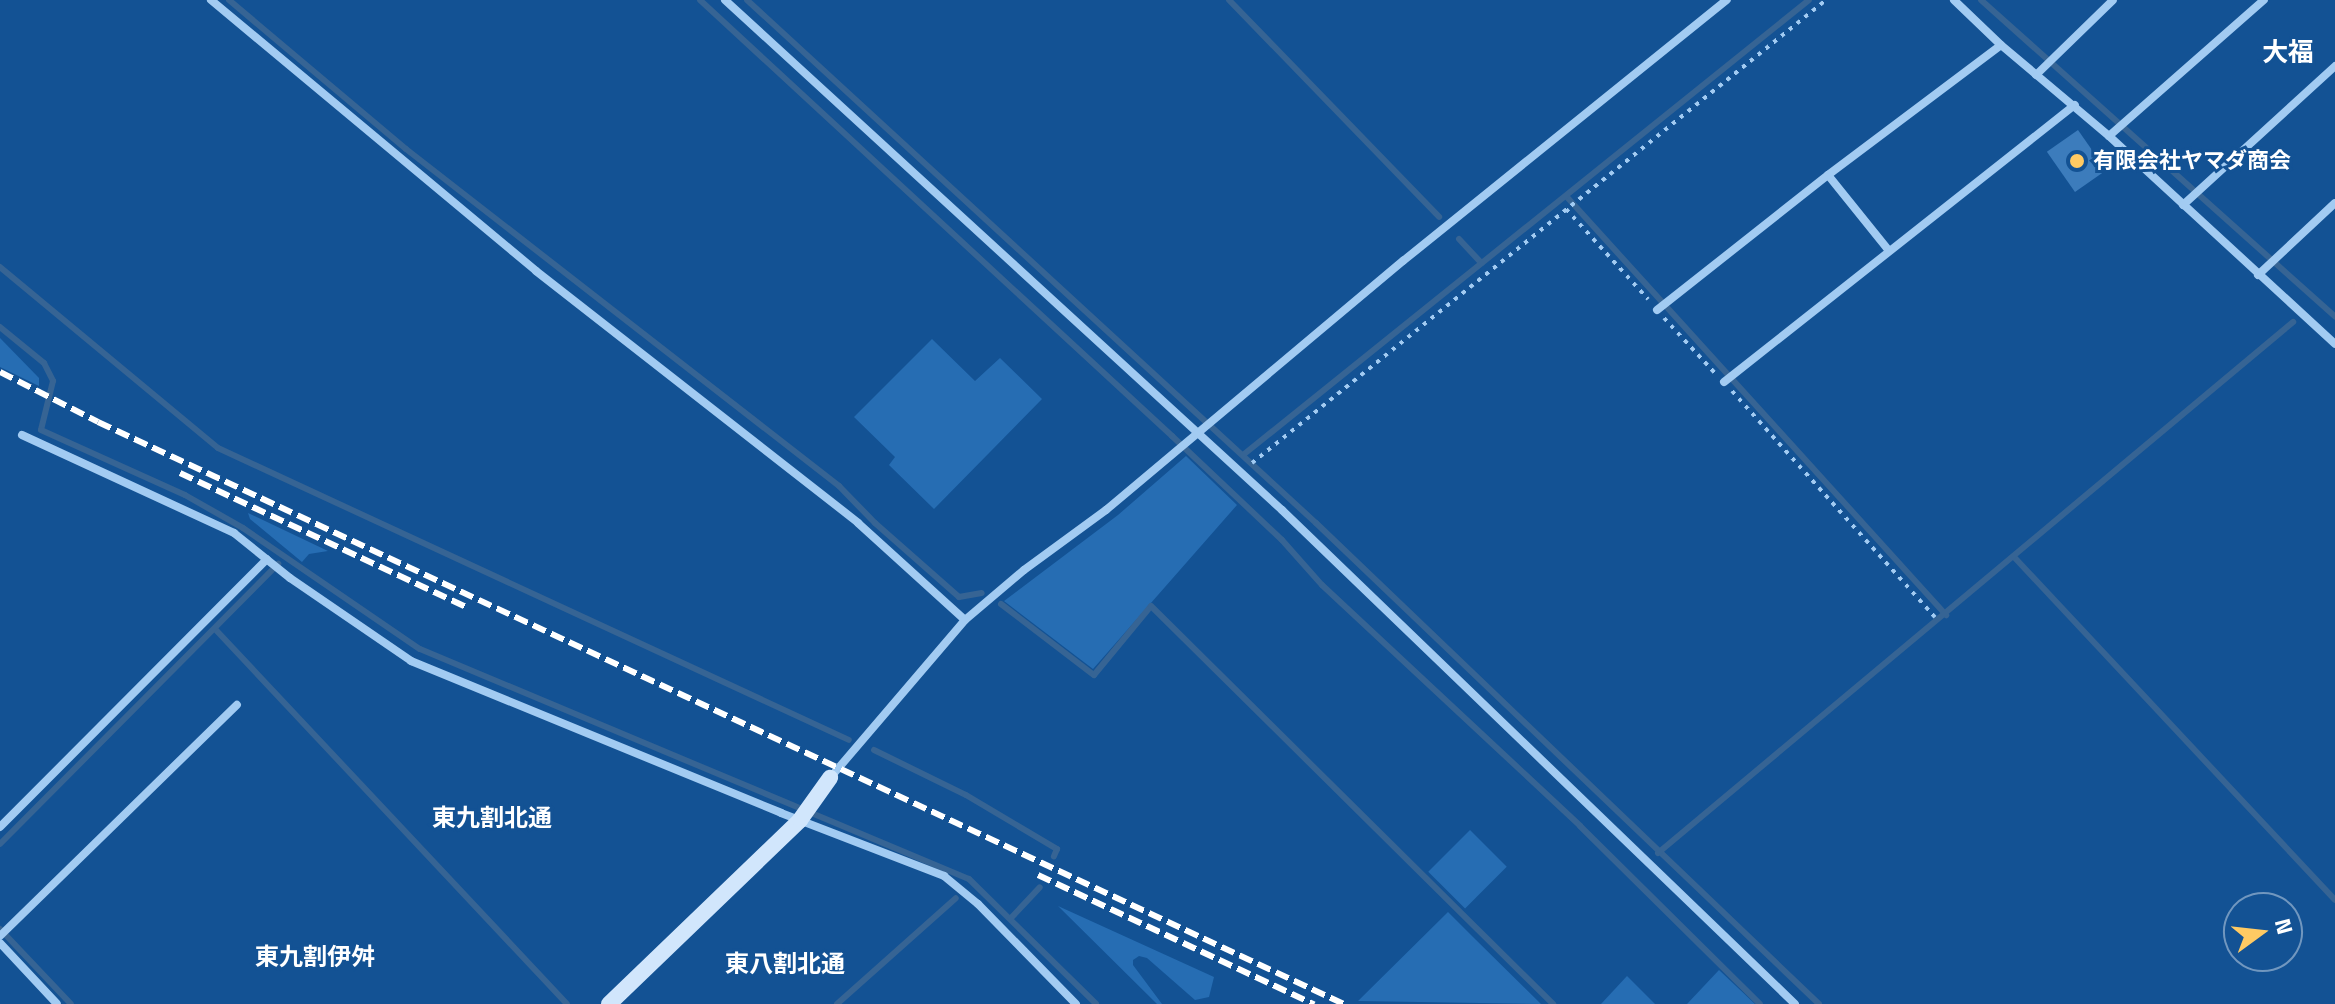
<!DOCTYPE html>
<meta charset="utf-8">
<style>
body{margin:0}
#map{position:relative;width:2335px;height:1004px;overflow:hidden;background:#135294;font-family:"Titillium Web","Noto Sans JP",sans-serif}
div>[style]{position:absolute}
.green>*{inset:0;background:#266db3;transform-origin:0 0}
.stream>*{height:6px;margin:-3px;padding:0 3px;transform-origin:3px;border-radius:3px;background:#366494}
.building>*{inset:0;background:#3c7cbc;transform-origin:0 0}
.path>*{height:4px;margin-top:-2px;transform-origin:0;background:repeating-linear-gradient(90deg,#a2cbf2 0 4px,transparent 0 10px)}
.street>*{height:8px;margin:-4px;padding:0 4px;transform-origin:4px;border-radius:4px;background:#a2cbf2}
.secondary>*{height:16px;margin:-8px;padding:0 8px;transform-origin:8px;border-radius:8px;background:#d1e6fc}
.rail>*{height:6px;margin-top:-3px;transform-origin:0;background:repeating-linear-gradient(90deg,#fff 0 14px,transparent 0 20px)}
.dots>*{width:22px;height:22px;translate:-50% -50%;box-sizing:border-box;border:4px solid #135294;border-radius:50%}
span{translate:-50% -50%;white-space:nowrap;text-align:center;line-height:1.15;-webkit-text-stroke:6px #135294;paint-order:stroke}
.poi-label{font-size:22px;color:#fff;font-weight:700}
.left{translate:0 -50%;text-align:left}
.neighbourhood-label{font-size:24px;color:#fff;font-weight:700}
.quarter-label{font-size:26px;color:#fff;font-weight:700}
.north{position:absolute;left:2223px;top:892px;width:80px;height:80px;box-sizing:border-box;background:#135294;border:2px solid #7197bf;border-radius:50%;rotate:75deg;font-size:22px;font-weight:700;line-height:32px;text-align:center;color:#fff}
.north::after{content:'';display:block;margin:auto;width:28px;height:36px;background:#ffca63;clip-path:polygon(50% 0,100% 100%,50% 72%,0 100%)}
</style>
<div id="map">
<div class="green">
<div style="clip-path:polygon(0 338px,39px 378px,39px 386px,0 367px)"></div>
<div style="clip-path:polygon(932px 339px,975px 381px,1000px 358px,1042px 399px,934px 509px,889px 465px,895px 457px,854px 417px)"></div>
<div style="clip-path:polygon(1186px 456px,1237px 505px,1093px 669px,1004px 601px,1118px 515px)"></div>
<div style="clip-path:polygon(248px 513px,328px 551px,309px 554px,302px 562px,250px 519px)"></div>
<div style="left:1470px;top:830px;width:52px;height:59px;rotate:45deg"></div>
<div style="clip-path:polygon(1058px 906px,1214px 977px,1209px 997px,1195px 1000px,1147px 958px,1139px 956px,1133px 960px,1133px 965px,1162px 1004px,1157px 1004px)"></div>
<div style="clip-path:polygon(1448px 912px,1473px 937px,1541px 1004px,1358px 1001px)"></div>
<div style="clip-path:polygon(1719px 970px,1755px 1004px,1687px 1004px)"></div>
<div style="clip-path:polygon(1627px 976px,1655px 1004px,1601px 1004px)"></div>
</div>
<div class="stream">
<div style="left:229px;top:0;width:231px;rotate:40.1deg"></div>
<div style="left:406px;top:149px;width:549px;rotate:37.89deg"></div>
<div style="left:839px;top:486px;width:52px;rotate:45.8deg"></div>
<div style="left:875px;top:523px;width:112px;rotate:41.4deg"></div>
<div style="left:959px;top:597px;width:23px;rotate:-10deg"></div>
<div style="left:700px;top:0;width:643px;rotate:42.73deg"></div>
<div style="left:1172px;top:436px;width:151px;rotate:43.4deg"></div>
<div style="left:1282px;top:540px;width:60px;rotate:48.4deg"></div>
<div style="left:1322px;top:585px;width:353px;rotate:43deg"></div>
<div style="left:1580px;top:826px;width:253px;rotate:44.7deg"></div>
<div style="left:747px;top:0;width:773px;rotate:42.59deg"></div>
<div style="left:1316px;top:523px;width:696px;rotate:43.72deg"></div>
<div style="left:1229px;top:0;width:302px;rotate:45.9deg"></div>
<div style="left:1981px;top:0;width:475px;rotate:41.8deg"></div>
<div style="left:1566px;top:196px;width:566px;rotate:47.79deg"></div>
<div style="left:1459px;top:239px;width:33px;rotate:47deg"></div>
<div style="left:0;top:267px;width:283px;rotate:39.7deg"></div>
<div style="left:218px;top:448px;width:695px;rotate:24.83deg"></div>
<div style="left:0;top:327px;width:57px;rotate:39.3deg"></div>
<div style="left:44px;top:363px;width:20px;rotate:63deg"></div>
<div style="left:53px;top:381px;width:50px;rotate:103.8deg"></div>
<div style="left:41px;top:430px;width:158px;rotate:24.3deg"></div>
<div style="left:185px;top:495px;width:67px;rotate:29.6deg"></div>
<div style="left:243px;top:528px;width:214px;rotate:34.4deg"></div>
<div style="left:420px;top:649px;width:595px;rotate:22.73deg"></div>
<div style="left:969px;top:879px;width:178px;rotate:44.5deg"></div>
<div style="left:1243px;top:455px;width:726px;rotate:-38.8deg"></div>
<div style="left:2015px;top:558px;width:468px;rotate:46.9deg"></div>
<div style="left:1001px;top:604px;width:117px;rotate:37.4deg"></div>
<div style="left:1094px;top:675px;width:89px;rotate:-50.4deg"></div>
<div style="left:1151px;top:606px;width:566px;rotate:44.71deg"></div>
<div style="left:215px;top:629px;width:514px;rotate:46.81deg"></div>
<div style="left:874px;top:750px;width:102px;rotate:26.1deg"></div>
<div style="left:966px;top:795px;width:106px;rotate:30.7deg"></div>
<div style="left:1057px;top:849px;width:8px;rotate:113deg"></div>
<div style="left:0;top:844px;width:395px;rotate:-45.2deg"></div>
<div style="left:1658px;top:853px;width:828px;rotate:-39.9deg"></div>
<div style="left:1011px;top:918px;width:42px;rotate:-46.9deg"></div>
<div style="left:0;top:929px;width:103px;rotate:46.6deg"></div>
<div style="left:837px;top:1004px;width:159px;rotate:-41.7deg"></div>
</div>
<div class="building">
<div style="left:2078px;top:130px;width:49px;height:38px;rotate:55deg"></div>
</div>
<div class="path">
<div style="left:1566px;top:209px;width:122px;rotate:47.7deg"></div>
<div style="left:1664px;top:318px;width:75px;rotate:47.2deg"></div>
<div style="left:1732px;top:391px;width:304px;rotate:48.1deg"></div>
<div style="left:1252px;top:463px;width:737px;rotate:-38.89deg"></div>
</div>
<div class="street">
<div style="left:211px;top:0;width:423px;rotate:39.8deg"></div>
<div style="left:536px;top:271px;width:409px;rotate:38deg"></div>
<div style="left:858px;top:523px;width:144px;rotate:42.2deg"></div>
<div style="left:725px;top:0;width:755px;rotate:42.48deg"></div>
<div style="left:1282px;top:510px;width:712px;rotate:43.92deg"></div>
<div style="left:1954px;top:0;width:65px;rotate:43.8deg"></div>
<div style="left:2001px;top:45px;width:141px;rotate:40.1deg"></div>
<div style="left:2109px;top:136px;width:307px;rotate:42.6deg"></div>
<div style="left:2036px;top:75px;width:107px;rotate:-44.2deg"></div>
<div style="left:2109px;top:136px;width:206px;rotate:-41.3deg"></div>
<div style="left:1828px;top:175px;width:97px;rotate:51.2deg"></div>
<div style="left:2183px;top:205px;width:206px;rotate:-42.4deg"></div>
<div style="left:2258px;top:275px;width:105px;rotate:-43.1deg"></div>
<div style="left:1657px;top:310px;width:218px;rotate:-38.3deg"></div>
<div style="left:1828px;top:175px;width:216px;rotate:-36.9deg"></div>
<div style="left:1724px;top:382px;width:447px;rotate:-38.3deg"></div>
<div style="left:22px;top:435px;width:234px;rotate:24.8deg"></div>
<div style="left:234px;top:533px;width:72px;rotate:38.8deg"></div>
<div style="left:290px;top:578px;width:147px;rotate:34.4deg"></div>
<div style="left:411px;top:661px;width:400px;rotate:22.3deg"></div>
<div style="left:781px;top:813px;width:175px;rotate:21.1deg"></div>
<div style="left:944px;top:876px;width:44px;rotate:39.5deg"></div>
<div style="left:978px;top:904px;width:140px;rotate:45.6deg"></div>
<div style="left:830px;top:778px;width:208px;rotate:-49.5deg"></div>
<div style="left:965px;top:620px;width:77px;rotate:-40.3deg"></div>
<div style="left:1024px;top:570px;width:102px;rotate:-36.2deg"></div>
<div style="left:1106px;top:510px;width:388px;rotate:-40deg"></div>
<div style="left:1403px;top:261px;width:416px;rotate:-38.9deg"></div>
<div style="left:0;top:827px;width:378px;rotate:-45.1deg"></div>
<div style="left:0;top:936px;width:331px;rotate:-44.3deg"></div>
<div style="left:0;top:943px;width:83px;rotate:46.9deg"></div>
</div>
<div class="secondary">
<div style="left:609px;top:1004px;width:265px;rotate:-43.9deg"></div>
<div style="left:800px;top:820px;width:52px;rotate:-54.5deg"></div>
</div>
<div class="rail">
<div style="left:0;top:372px;width:110px;rotate:27deg"></div>
<div style="left:98px;top:422px;width:1375px;rotate:25.04deg"></div>
<div style="left:180px;top:473px;width:316px;rotate:25.1deg"></div>
<div style="left:1038px;top:875px;width:305px;rotate:25.1deg"></div>
</div>
<div class="dots">
<div style="left:2077px;top:161px;background:#ffca63"></div>
</div>
<div class="poi-label">
<span class="left" style="left:2093px;top:161px">有限会社ヤマダ商会</span>
</div>
<div class="neighbourhood-label">
<span style="left:492px;top:818px">東九割北通</span>
<span style="left:315px;top:957px">東九割伊舛</span>
<span style="left:785px;top:964px">東八割北通</span>
</div>
<div class="quarter-label">
<span style="left:2288px;top:52px">大福</span>
</div>
<div class="north">N</div>
</div>
